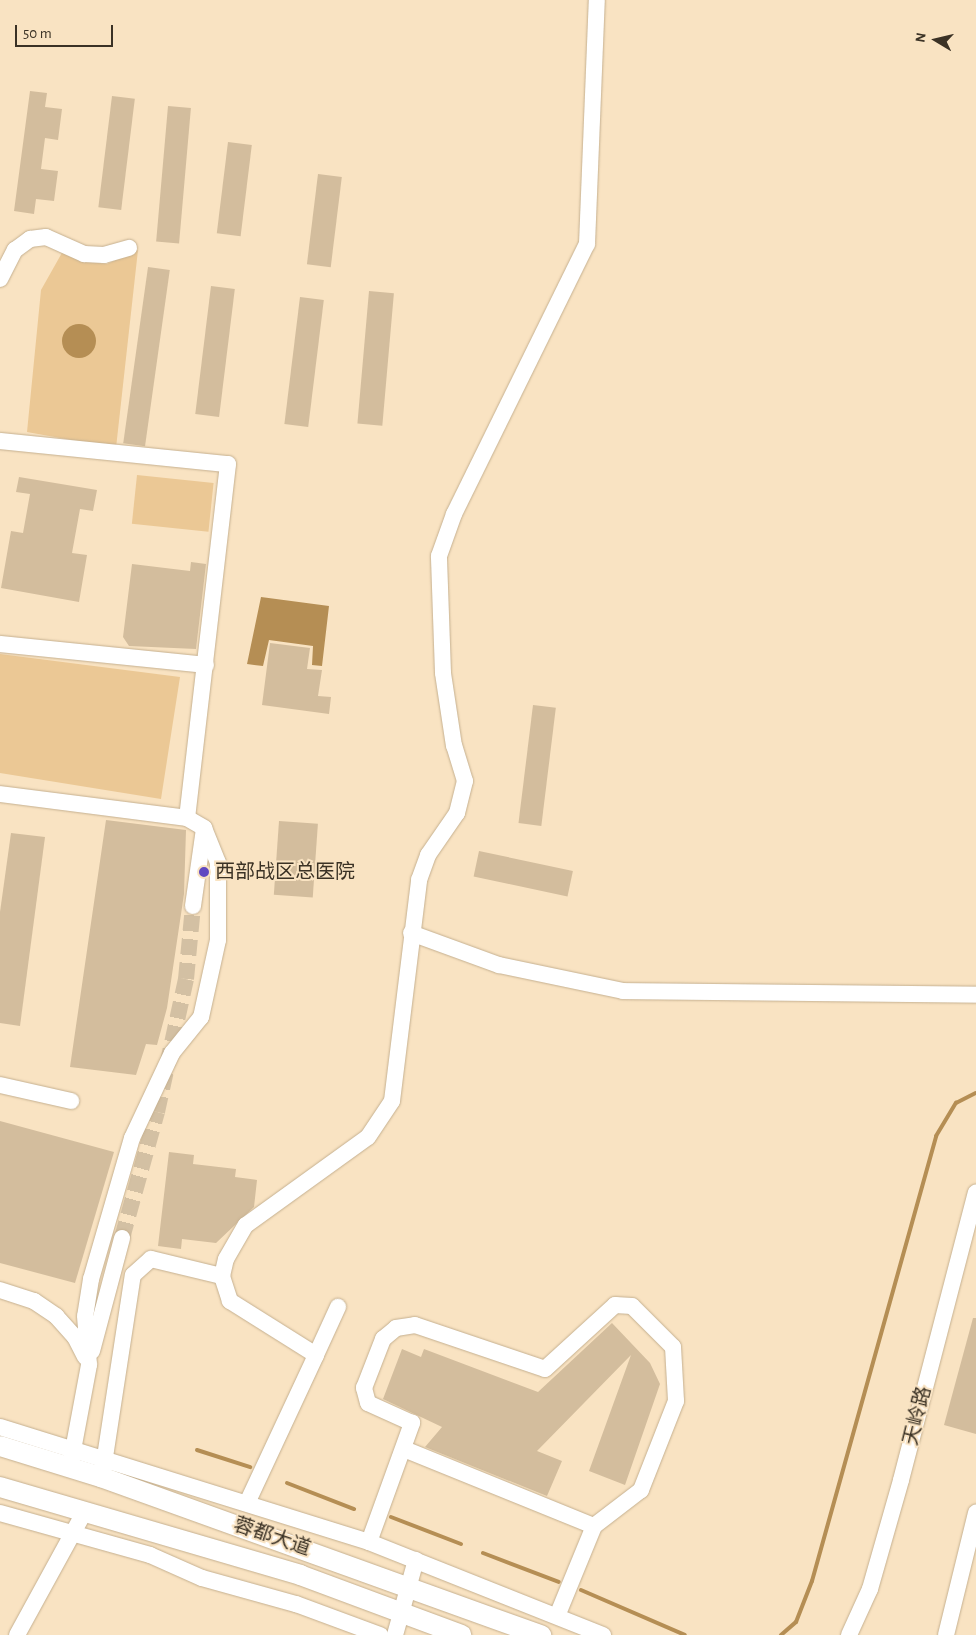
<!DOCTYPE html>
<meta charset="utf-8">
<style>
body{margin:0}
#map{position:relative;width:976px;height:1635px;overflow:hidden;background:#f9e3c2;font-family:"Alegreya Sans","Noto Sans SC",sans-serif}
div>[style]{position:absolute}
.green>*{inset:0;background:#ebc895;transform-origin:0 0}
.water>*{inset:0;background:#b58e54}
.round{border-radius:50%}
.stream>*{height:4px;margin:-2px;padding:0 2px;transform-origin:2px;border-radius:2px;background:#b58e54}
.building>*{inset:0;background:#d3bd9d;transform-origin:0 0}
.minor-tunnel>*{height:16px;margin-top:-8px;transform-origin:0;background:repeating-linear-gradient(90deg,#d3c0a3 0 16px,transparent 0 24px)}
.roads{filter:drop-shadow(0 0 1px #c5b090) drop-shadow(0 0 1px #c5b090)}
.minor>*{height:16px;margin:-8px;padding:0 8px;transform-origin:8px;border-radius:8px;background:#fff}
.major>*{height:20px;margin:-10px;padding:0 10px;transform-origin:10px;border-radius:10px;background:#fff}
.dots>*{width:14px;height:14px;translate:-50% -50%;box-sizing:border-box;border:2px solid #f9e3c2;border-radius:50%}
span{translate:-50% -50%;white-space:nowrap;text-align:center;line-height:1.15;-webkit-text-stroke:4px #f9e3c2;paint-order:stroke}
.poi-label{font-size:20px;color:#3b3225}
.left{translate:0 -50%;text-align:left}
.street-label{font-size:20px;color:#3b3225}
.north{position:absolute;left:911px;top:15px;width:50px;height:50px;-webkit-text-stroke:4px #f9e3c2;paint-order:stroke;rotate:279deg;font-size:14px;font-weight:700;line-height:20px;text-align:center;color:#3b3225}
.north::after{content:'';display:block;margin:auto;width:18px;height:22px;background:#3b3225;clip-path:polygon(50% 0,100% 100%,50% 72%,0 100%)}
.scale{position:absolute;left:15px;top:25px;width:98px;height:22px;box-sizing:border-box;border:2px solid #3b3225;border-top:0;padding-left:6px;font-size:15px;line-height:18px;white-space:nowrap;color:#3b3225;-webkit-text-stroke:4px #f9e3c2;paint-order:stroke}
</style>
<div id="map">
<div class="green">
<div style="clip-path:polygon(138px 250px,116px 448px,27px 432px,41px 290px,63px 251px,82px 261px,107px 264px)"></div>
<div style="left:137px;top:475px;width:77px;height:49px;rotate:6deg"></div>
<div style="clip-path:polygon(0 654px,180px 677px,161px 799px,0 773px)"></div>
</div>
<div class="water">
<div class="round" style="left:62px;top:324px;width:34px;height:34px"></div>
<div style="clip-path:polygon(261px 597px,329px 606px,322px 666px,312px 665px,313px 646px,269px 640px,263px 666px,247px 664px)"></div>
</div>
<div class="stream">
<div style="left:197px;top:1450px;width:56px;rotate:17.8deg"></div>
<div style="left:287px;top:1483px;width:72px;rotate:21.2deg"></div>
<div style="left:391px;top:1517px;width:75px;rotate:21.1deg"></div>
<div style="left:483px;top:1553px;width:81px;rotate:20.9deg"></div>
<div style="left:581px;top:1590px;width:113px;rotate:23.4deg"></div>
<div style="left:781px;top:1635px;width:20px;rotate:-41deg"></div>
<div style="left:796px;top:1622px;width:44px;rotate:-68.7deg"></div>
<div style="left:812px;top:1581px;width:462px;rotate:-74.4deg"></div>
<div style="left:936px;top:1136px;width:39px;rotate:-59deg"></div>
<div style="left:956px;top:1103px;width:22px;rotate:-27deg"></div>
</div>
<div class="building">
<div style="clip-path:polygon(30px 91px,47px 93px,45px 107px,62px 109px,58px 140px,45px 138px,41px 169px,58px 171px,54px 201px,36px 199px,34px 214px,14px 211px)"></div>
<div style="left:112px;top:96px;width:23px;height:112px;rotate:7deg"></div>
<div style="left:168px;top:106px;width:23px;height:136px;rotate:5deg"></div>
<div style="left:228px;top:142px;width:24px;height:92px;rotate:7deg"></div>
<div style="left:318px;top:174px;width:24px;height:91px;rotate:7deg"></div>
<div style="left:148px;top:267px;width:22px;height:178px;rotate:8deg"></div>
<div style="left:211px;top:286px;width:24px;height:129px;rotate:7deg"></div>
<div style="left:369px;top:291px;width:25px;height:133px;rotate:5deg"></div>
<div style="left:300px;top:297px;width:24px;height:128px;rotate:7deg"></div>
<div style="clip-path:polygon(19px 477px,97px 490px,93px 511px,80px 509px,72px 553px,87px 555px,79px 602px,1px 588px,11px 531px,23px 533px,30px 494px,16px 492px)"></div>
<div style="clip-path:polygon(191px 562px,206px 564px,196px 649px,129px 646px,123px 637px,132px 564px,190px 571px)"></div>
<div style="clip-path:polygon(270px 643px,310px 648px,307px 669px,322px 670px,318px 696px,331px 697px,329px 714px,262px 705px)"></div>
<div style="left:533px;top:705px;width:23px;height:119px;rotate:7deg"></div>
<div style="clip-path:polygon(106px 820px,186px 830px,184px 894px,167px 1008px,157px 1045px,146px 1044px,136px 1075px,70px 1067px)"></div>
<div style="left:279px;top:821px;width:39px;height:74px;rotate:4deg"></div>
<div style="clip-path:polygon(11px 833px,45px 837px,20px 1026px,0 1023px,0 912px)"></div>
<div style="left:479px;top:851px;width:96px;height:26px;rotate:12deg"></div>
<div style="clip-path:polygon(0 1121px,114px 1152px,75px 1283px,0 1263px)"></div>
<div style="clip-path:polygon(169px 1152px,194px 1155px,193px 1164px,236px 1169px,235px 1177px,257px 1180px,254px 1207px,216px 1243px,182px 1239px,181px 1249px,158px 1246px)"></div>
<div style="clip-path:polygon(973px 1318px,976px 1318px,976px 1434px,944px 1425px)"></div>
<div style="clip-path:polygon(612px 1323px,650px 1363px,660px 1384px,625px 1485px,589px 1471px,631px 1355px,537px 1451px,562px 1461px,547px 1496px,425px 1447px,442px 1427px,383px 1399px,402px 1349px,421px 1357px,424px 1349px,538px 1392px)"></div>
</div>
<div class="minor-tunnel">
<div style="left:122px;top:1238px;width:131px;rotate:-74.5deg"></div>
<div style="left:157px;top:1112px;width:136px;rotate:-77.7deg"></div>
<div style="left:186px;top:979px;width:73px;rotate:-84.5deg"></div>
</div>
<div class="roads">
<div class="minor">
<div style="left:0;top:279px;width:33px;rotate:-63deg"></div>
<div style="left:15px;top:250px;width:19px;rotate:-36deg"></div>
<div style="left:30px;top:239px;width:16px;rotate:-7deg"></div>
<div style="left:46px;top:237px;width:42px;rotate:24.1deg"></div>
<div style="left:84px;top:254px;width:20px;rotate:3deg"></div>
<div style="left:104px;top:255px;width:26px;rotate:-16deg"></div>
<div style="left:0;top:441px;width:229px;rotate:5.8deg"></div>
<div style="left:228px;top:464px;width:356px;rotate:96.6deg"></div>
<div style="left:187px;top:818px;width:20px;rotate:30deg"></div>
<div style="left:204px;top:828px;width:38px;rotate:68deg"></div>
<div style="left:218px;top:863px;width:77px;rotate:90deg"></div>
<div style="left:218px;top:940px;width:79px;rotate:102.4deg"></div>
<div style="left:201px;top:1017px;width:46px;rotate:128.9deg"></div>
<div style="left:172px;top:1053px;width:94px;rotate:115.2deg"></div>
<div style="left:132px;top:1138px;width:147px;rotate:106.2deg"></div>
<div style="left:91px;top:1279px;width:37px;rotate:99deg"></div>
<div style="left:85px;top:1316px;width:49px;rotate:85.3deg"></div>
<div style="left:89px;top:1365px;width:104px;rotate:100.6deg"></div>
<div style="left:0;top:644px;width:207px;rotate:5.8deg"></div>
<div style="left:0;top:794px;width:189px;rotate:7.3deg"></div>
<div style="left:193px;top:906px;width:78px;rotate:-81.9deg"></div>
<div style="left:411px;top:933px;width:94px;rotate:20deg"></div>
<div style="left:499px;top:965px;width:127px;rotate:11.8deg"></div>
<div style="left:623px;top:991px;width:353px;rotate:0.6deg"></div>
<div style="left:0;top:1085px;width:73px;rotate:12.7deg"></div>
<div style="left:0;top:1290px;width:36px;rotate:18deg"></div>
<div style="left:34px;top:1301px;width:27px;rotate:34deg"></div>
<div style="left:56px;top:1316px;width:28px;rotate:48deg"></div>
<div style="left:75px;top:1337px;width:22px;rotate:63deg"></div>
<div style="left:92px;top:1351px;width:117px;rotate:-75.1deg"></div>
<div style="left:316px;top:1355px;width:53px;rotate:-65.4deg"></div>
<div style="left:0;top:1427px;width:387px;rotate:17.3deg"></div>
<div style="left:369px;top:1542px;width:252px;rotate:21.7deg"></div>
<div style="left:404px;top:1449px;width:205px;rotate:22.1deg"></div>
<div style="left:103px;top:1470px;width:197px;rotate:-81.3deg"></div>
<div style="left:133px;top:1275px;width:24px;rotate:-42deg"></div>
<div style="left:151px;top:1259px;width:73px;rotate:13.5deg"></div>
<div style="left:248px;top:1501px;width:161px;rotate:-65deg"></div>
<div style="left:316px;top:1355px;width:102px;rotate:-147.9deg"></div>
<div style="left:230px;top:1301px;width:26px;rotate:-108deg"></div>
<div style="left:222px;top:1276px;width:17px;rotate:-77deg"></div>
<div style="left:226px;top:1259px;width:39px;rotate:-60deg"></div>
<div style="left:246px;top:1225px;width:150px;rotate:-35.8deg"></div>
<div style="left:368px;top:1137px;width:43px;rotate:-56.3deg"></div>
<div style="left:392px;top:1101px;width:223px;rotate:-83deg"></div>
<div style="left:419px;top:880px;width:27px;rotate:-70deg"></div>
<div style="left:428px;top:855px;width:51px;rotate:-55.4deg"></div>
<div style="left:457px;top:813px;width:33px;rotate:-76deg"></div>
<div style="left:465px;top:781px;width:37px;rotate:-107deg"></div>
<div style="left:454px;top:746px;width:74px;rotate:-98.6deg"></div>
<div style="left:443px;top:673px;width:117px;rotate:-92deg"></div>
<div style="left:439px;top:556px;width:45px;rotate:-70.3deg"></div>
<div style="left:454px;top:514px;width:301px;rotate:-63.8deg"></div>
<div style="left:587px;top:244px;width:244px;rotate:-87.7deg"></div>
<div style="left:0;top:1513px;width:156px;rotate:15.6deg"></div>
<div style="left:150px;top:1555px;width:57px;rotate:23.9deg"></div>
<div style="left:202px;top:1578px;width:98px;rotate:15.5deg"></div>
<div style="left:296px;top:1604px;width:90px;rotate:20.3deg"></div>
<div style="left:369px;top:1542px;width:127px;rotate:-70.1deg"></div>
<div style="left:412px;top:1423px;width:48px;rotate:-155.6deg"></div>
<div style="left:368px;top:1403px;width:16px;rotate:-105deg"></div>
<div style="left:364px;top:1388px;width:53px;rotate:-68.8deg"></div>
<div style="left:383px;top:1339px;width:17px;rotate:-40deg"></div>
<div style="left:396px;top:1328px;width:19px;rotate:-9deg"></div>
<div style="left:415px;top:1325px;width:137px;rotate:18.7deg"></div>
<div style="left:545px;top:1369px;width:95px;rotate:-42.4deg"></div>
<div style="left:615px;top:1305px;width:17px;rotate:3deg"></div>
<div style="left:632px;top:1306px;width:58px;rotate:45deg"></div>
<div style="left:673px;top:1347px;width:54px;rotate:86.8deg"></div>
<div style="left:676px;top:1401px;width:96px;rotate:111.5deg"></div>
<div style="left:641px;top:1490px;width:59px;rotate:142.5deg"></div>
<div style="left:594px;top:1526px;width:97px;rotate:112.3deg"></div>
<div style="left:17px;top:1635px;width:141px;rotate:-61.3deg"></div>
<div style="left:395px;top:1635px;width:78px;rotate:-74.4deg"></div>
<div style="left:849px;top:1635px;width:51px;rotate:-65.5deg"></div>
<div style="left:870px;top:1589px;width:113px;rotate:-74.1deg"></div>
<div style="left:901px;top:1480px;width:297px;rotate:-75.4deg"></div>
<div style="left:946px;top:1635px;width:126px;rotate:-76.2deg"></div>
</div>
<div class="major">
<div style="left:0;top:1446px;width:106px;rotate:17.1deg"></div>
<div style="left:101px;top:1477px;width:468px;rotate:19.8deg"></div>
<div style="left:0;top:1487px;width:313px;rotate:16.3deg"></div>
<div style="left:300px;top:1575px;width:172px;rotate:20.4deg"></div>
</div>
</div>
<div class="dots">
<div style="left:204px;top:872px;background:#6049c1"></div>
</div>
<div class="poi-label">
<span class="left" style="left:215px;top:872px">西部战区总医院</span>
</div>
<div class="street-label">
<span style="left:918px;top:1416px;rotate:-76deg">天岭路</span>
<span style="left:272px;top:1537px;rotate:19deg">蓉都大道</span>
</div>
<div class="north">N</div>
<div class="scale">50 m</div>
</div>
